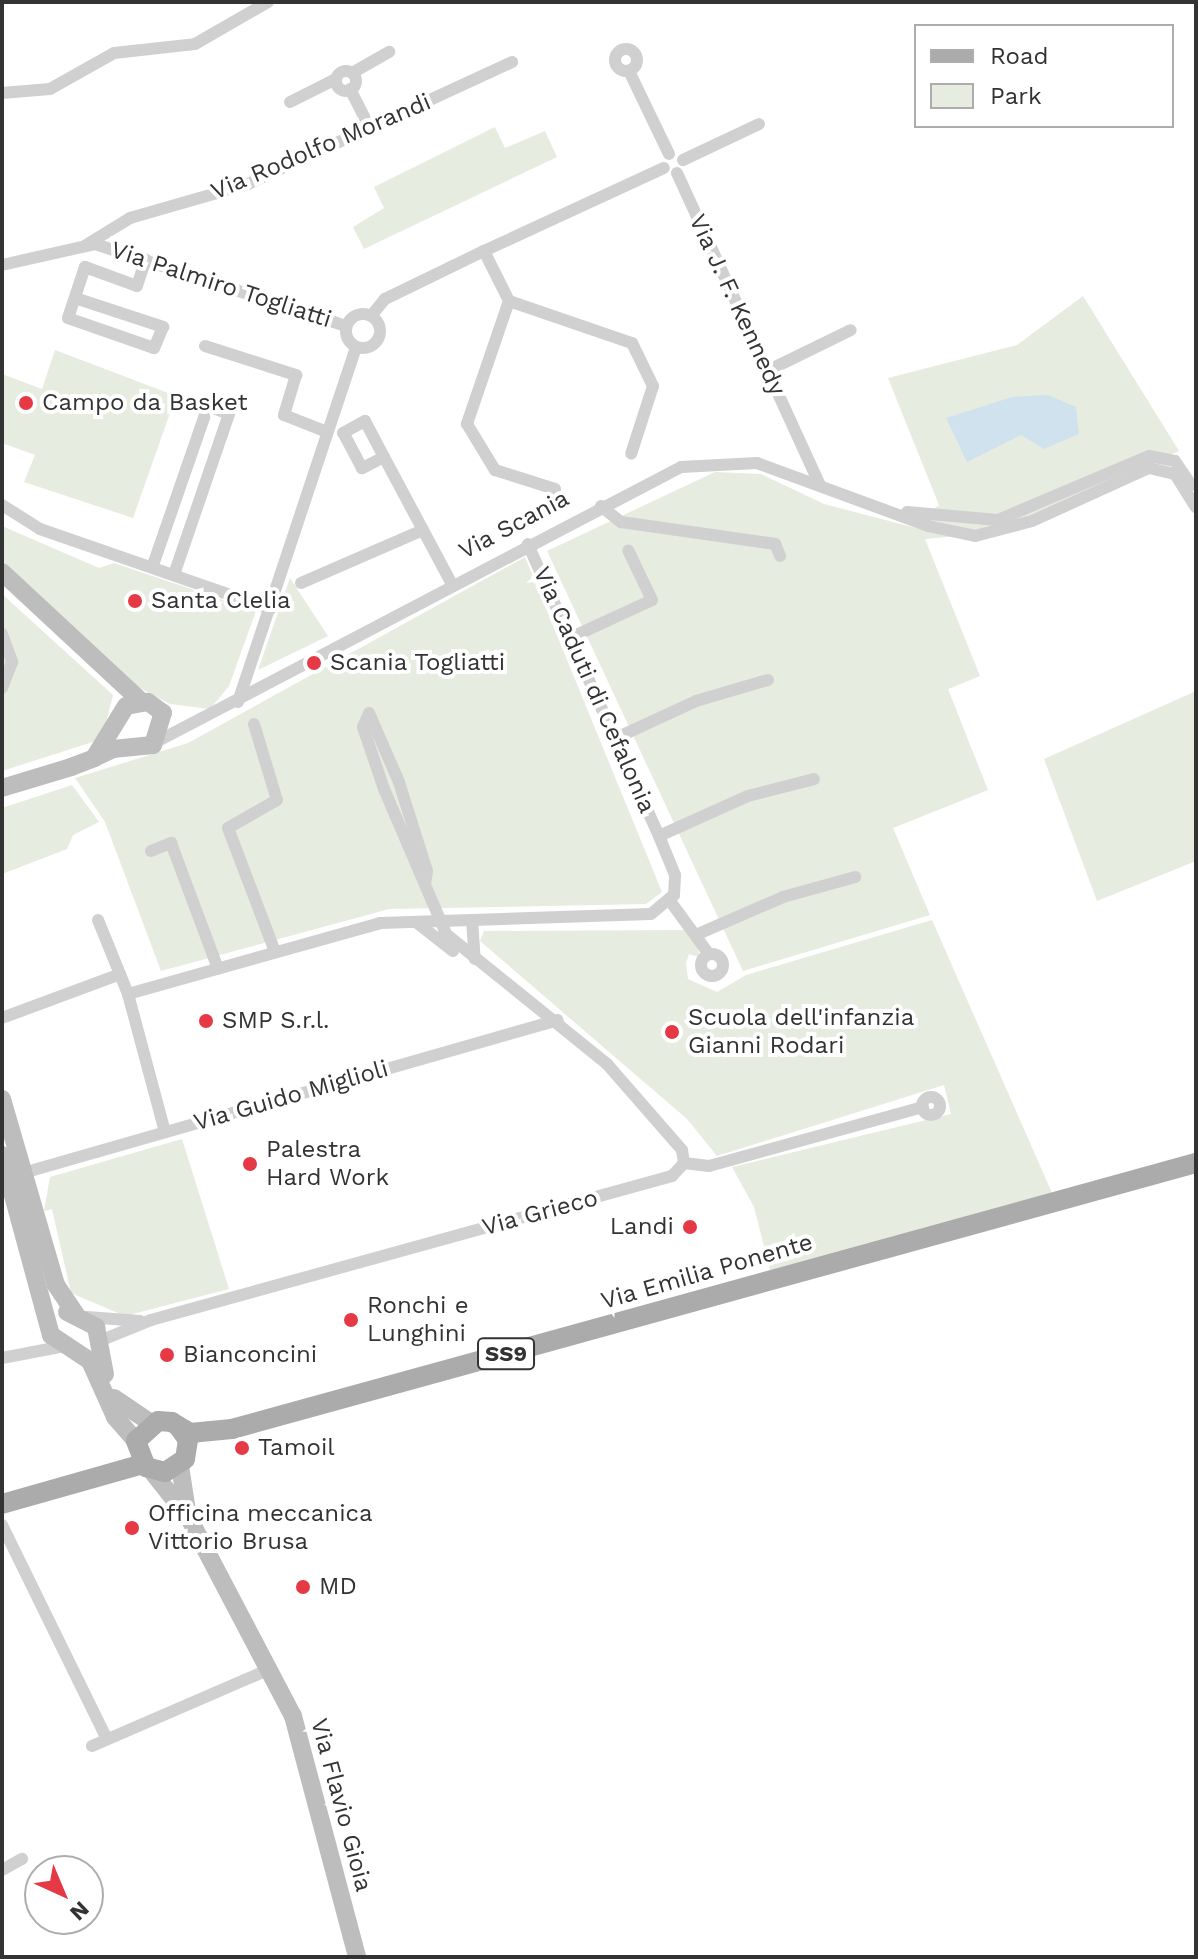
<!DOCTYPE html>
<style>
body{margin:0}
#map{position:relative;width:1198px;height:1959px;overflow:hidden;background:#fff;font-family:"Work Sans",sans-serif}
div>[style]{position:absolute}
.green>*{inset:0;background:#e6ecdf}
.water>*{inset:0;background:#cfe2ee}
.minor>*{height:12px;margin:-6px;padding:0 6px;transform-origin:6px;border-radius:6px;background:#d0d0d0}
.minor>.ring{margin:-6px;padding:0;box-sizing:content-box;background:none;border:12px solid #d0d0d0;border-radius:50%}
.secondary>*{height:18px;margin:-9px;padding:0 9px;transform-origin:9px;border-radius:9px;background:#bdbdbd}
.primary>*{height:20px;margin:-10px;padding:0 10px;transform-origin:10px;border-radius:10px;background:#ababab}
.dots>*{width:22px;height:22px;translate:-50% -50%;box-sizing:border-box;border:4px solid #fff;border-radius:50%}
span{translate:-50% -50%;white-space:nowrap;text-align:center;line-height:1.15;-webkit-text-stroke:8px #fff;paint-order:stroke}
.shield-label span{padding:2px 6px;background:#fff;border:2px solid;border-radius:6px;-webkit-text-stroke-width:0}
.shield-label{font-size:22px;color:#333;font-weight:700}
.street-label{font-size:24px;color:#333}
.poi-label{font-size:24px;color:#333}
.left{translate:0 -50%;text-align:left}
.right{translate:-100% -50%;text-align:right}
.frame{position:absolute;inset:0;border:4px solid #333;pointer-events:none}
.legend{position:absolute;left:914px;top:24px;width:260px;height:104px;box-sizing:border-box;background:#fff;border:2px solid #adadad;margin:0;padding:10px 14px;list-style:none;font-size:24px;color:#333}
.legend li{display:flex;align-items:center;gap:16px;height:40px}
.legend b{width:40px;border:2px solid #adadad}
.north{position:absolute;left:24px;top:1855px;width:80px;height:80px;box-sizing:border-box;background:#fff;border:2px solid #adadad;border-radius:50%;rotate:136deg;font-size:22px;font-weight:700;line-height:32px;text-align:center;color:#333}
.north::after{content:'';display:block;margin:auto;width:28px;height:36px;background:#e63946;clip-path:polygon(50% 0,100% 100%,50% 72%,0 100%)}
</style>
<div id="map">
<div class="green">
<div style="clip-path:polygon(495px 127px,505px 148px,545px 131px,557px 157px,364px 249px,353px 227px,384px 208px,374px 187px)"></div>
<div style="clip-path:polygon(1083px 296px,1179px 451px,989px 533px,925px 539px,980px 676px,948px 689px,988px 790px,893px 828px,930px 915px,743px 971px,547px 551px,715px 472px,761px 474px,824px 504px,920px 529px,918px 522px,939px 505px,888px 378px,1017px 345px)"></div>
<div style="clip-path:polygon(55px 350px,176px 396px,133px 518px,24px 482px,35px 455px,2px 443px,2px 374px,42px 389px)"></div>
<div style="clip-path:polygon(2px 526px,99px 568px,114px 563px,256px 611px,229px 686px,210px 709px,170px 704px,138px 687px,2px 560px)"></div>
<div style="clip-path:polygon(525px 557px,662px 892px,646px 904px,389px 909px,161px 971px,105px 822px,75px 778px,188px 743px)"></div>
<div style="clip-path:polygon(290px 578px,328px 636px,258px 670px)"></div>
<div style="clip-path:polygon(2px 594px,113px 695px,102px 739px,2px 771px)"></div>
<div style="clip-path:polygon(1196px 691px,1196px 861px,1097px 901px,1044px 759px)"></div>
<div style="clip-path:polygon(72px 785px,99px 822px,73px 835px,67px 849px,2px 874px,2px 808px)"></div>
<div style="clip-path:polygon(932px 920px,1056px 1202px,773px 1282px,754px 1207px,732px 1167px,951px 1114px,944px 1085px,717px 1156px,687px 1119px,480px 941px,484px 931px,686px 930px,698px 943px,699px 957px,689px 954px,686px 963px,688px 979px,717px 992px,746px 975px)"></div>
<div style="clip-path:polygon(182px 1139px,229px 1289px,125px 1316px,71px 1293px,52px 1209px,44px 1211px,50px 1177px)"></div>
</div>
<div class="water">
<div style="clip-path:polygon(1048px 395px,1076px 407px,1079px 434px,1044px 449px,1021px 435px,967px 462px,946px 418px,1012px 397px)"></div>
</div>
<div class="minor">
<div class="ring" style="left:615px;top:49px;width:10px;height:10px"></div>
<div style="left:629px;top:71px;width:92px;rotate:64.3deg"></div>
<div class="ring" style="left:336px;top:71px;width:8px;height:8px"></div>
<div style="left:352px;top:73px;width:43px;rotate:-29.6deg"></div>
<div style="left:350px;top:89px;width:44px;rotate:62.9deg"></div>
<div style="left:2px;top:93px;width:48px;rotate:-4.8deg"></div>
<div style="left:50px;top:89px;width:73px;rotate:-29.4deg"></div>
<div style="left:114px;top:53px;width:81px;rotate:-6.3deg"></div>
<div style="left:195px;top:44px;width:84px;rotate:-29.9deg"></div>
<div style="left:290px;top:102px;width:51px;rotate:-26.6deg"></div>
<div style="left:683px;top:160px;width:84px;rotate:-25.3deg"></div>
<div style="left:677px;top:173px;width:343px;rotate:65.4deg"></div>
<div style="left:86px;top:245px;width:52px;rotate:-31.5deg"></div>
<div style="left:130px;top:218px;width:123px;rotate:-16.1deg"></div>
<div style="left:248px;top:184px;width:291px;rotate:-24.8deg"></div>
<div style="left:484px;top:251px;width:198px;rotate:-24.8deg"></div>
<div style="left:2px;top:265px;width:95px;rotate:-12.7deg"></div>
<div style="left:95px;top:244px;width:264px;rotate:18.1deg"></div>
<div style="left:75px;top:298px;width:93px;rotate:18.2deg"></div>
<div style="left:163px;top:327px;width:23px;rotate:113deg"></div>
<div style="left:154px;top:348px;width:91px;rotate:-160.8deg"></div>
<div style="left:68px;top:318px;width:54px;rotate:-71.6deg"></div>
<div style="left:85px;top:267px;width:55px;rotate:20.1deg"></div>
<div style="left:137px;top:286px;width:28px;rotate:-72deg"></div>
<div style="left:509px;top:301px;width:130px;rotate:18.9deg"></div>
<div style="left:632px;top:343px;width:48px;rotate:64deg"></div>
<div style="left:653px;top:386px;width:71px;rotate:107.9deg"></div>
<div style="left:509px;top:301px;width:130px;rotate:108.9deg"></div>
<div style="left:467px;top:424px;width:54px;rotate:58.7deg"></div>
<div style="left:495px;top:470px;width:63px;rotate:17.6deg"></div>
<div class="ring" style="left:346px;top:314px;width:22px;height:22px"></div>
<div style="left:371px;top:316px;width:22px;rotate:-51deg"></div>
<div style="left:385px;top:299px;width:110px;rotate:-25.9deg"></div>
<div style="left:484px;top:251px;width:56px;rotate:63.4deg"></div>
<div style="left:205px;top:346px;width:96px;rotate:17.7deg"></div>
<div style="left:296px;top:375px;width:42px;rotate:106.7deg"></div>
<div style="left:284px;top:415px;width:46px;rotate:21.6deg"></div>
<div style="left:767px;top:371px;width:93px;rotate:-26deg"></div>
<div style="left:384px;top:457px;width:25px;rotate:153deg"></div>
<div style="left:362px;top:468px;width:40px;rotate:-118deg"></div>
<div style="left:343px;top:433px;width:25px;rotate:-29deg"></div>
<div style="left:365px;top:421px;width:41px;rotate:62.2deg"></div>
<div style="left:384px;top:457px;width:146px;rotate:61.9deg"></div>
<div style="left:2px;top:505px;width:45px;rotate:32.3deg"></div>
<div style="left:40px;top:529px;width:244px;rotate:19.1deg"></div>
<div style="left:601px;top:506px;width:26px;rotate:39deg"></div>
<div style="left:621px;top:522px;width:156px;rotate:8.1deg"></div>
<div style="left:775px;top:544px;width:13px;rotate:67deg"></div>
<div style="left:907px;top:512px;width:91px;rotate:5deg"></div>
<div style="left:998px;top:520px;width:164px;rotate:-23deg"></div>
<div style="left:1149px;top:456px;width:26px;rotate:11deg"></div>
<div style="left:1175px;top:461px;width:29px;rotate:56deg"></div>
<div style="left:153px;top:565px;width:168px;rotate:-70.9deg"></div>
<div style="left:208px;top:406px;width:22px;rotate:21deg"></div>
<div style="left:229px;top:414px;width:167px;rotate:108.9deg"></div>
<div style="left:301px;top:583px;width:133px;rotate:-23.5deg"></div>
<div style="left:2px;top:634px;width:30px;rotate:70deg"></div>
<div style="left:12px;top:662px;width:28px;rotate:111deg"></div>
<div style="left:572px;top:637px;width:88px;rotate:-24.8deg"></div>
<div style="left:652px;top:600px;width:55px;rotate:-115.6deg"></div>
<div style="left:238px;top:702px;width:374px;rotate:-71.6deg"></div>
<div style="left:254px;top:724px;width:79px;rotate:73.2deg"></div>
<div style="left:277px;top:800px;width:56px;rotate:150.3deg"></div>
<div style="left:228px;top:828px;width:133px;rotate:69.2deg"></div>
<div style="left:616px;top:738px;width:88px;rotate:-24.8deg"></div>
<div style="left:696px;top:701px;width:75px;rotate:-16.3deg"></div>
<div style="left:158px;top:741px;width:590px;rotate:-27.65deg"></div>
<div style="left:681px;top:467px;width:76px;rotate:-3deg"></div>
<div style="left:757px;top:463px;width:182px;rotate:20.2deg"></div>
<div style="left:928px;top:526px;width:48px;rotate:12deg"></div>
<div style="left:975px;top:536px;width:59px;rotate:-14.7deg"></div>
<div style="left:1032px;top:521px;width:128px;rotate:-24.4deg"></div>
<div style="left:1149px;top:468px;width:27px;rotate:13deg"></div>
<div style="left:1175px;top:474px;width:39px;rotate:58deg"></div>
<div style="left:659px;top:836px;width:98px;rotate:-24.2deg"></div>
<div style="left:748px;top:796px;width:68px;rotate:-14.4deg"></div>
<div style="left:151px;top:851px;width:22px;rotate:-22deg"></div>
<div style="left:171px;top:843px;width:134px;rotate:69.5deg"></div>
<div style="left:425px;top:884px;width:13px;rotate:-81deg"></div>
<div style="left:427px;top:871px;width:93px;rotate:-107.5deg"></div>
<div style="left:399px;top:782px;width:75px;rotate:-113.5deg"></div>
<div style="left:369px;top:713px;width:15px;rotate:113deg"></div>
<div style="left:363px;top:727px;width:65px;rotate:71.3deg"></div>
<div style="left:384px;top:789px;width:158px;rotate:66.8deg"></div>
<div style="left:446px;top:934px;width:207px;rotate:38.9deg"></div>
<div style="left:607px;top:1064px;width:114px;rotate:48.9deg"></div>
<div style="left:682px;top:1150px;width:13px;rotate:81deg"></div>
<div style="left:670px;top:901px;width:66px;rotate:53.7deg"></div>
<div style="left:98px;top:920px;width:80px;rotate:67.9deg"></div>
<div style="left:472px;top:920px;width:39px;rotate:86deg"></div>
<div style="left:416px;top:922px;width:47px;rotate:38.1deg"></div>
<div style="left:698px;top:934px;width:93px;rotate:-23.5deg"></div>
<div style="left:783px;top:897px;width:75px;rotate:-15.5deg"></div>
<div class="ring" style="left:701px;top:954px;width:10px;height:10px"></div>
<div style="left:2px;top:1018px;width:126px;rotate:-20.4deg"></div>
<div class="ring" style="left:922px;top:1097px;width:6px;height:6px"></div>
<div style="left:165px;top:1132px;width:143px;rotate:-105deg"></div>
<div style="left:128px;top:994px;width:262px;rotate:-15.7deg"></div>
<div style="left:380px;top:923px;width:271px;rotate:-1.9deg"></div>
<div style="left:651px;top:914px;width:30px;rotate:-40deg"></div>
<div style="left:674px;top:895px;width:20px;rotate:-87deg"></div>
<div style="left:675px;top:875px;width:42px;rotate:-112.3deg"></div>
<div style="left:659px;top:836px;width:320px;rotate:-114.2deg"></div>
<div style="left:23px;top:1173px;width:556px;rotate:-15.96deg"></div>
<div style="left:87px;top:1317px;width:53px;rotate:4.3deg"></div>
<div style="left:97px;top:1342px;width:58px;rotate:-22.2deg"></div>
<div style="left:151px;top:1320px;width:541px;rotate:-15.45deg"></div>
<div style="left:672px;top:1176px;width:18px;rotate:-47deg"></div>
<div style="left:684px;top:1163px;width:25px;rotate:7deg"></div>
<div style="left:709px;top:1166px;width:222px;rotate:-15.4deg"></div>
<div style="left:2px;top:1358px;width:64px;rotate:-10.8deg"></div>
<div style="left:2px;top:1525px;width:238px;rotate:63.9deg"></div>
<div style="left:92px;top:1746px;width:194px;rotate:-23.4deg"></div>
<div style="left:2px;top:1870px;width:23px;rotate:-29deg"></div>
</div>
<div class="secondary">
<div style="left:2px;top:572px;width:190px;rotate:42.9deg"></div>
<div style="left:2px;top:788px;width:72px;rotate:-16.9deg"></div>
<div style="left:71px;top:767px;width:25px;rotate:-21deg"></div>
<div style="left:94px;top:758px;width:21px;rotate:-25deg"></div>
<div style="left:113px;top:749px;width:40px;rotate:-5.7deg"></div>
<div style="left:153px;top:745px;width:34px;rotate:-73deg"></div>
<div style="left:163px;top:713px;width:19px;rotate:-144deg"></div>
<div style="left:148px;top:702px;width:22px;rotate:170deg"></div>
<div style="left:126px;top:706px;width:61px;rotate:121.6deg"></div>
<div style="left:2px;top:1099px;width:194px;rotate:73.8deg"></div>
<div style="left:56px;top:1285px;width:36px;rotate:56deg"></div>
<div style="left:2px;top:1155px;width:187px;rotate:74.8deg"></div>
<div style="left:51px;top:1335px;width:47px;rotate:33.7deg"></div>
<div style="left:90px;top:1361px;width:61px;rotate:65.9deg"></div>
<div style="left:115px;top:1417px;width:32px;rotate:49deg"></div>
<div style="left:67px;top:1312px;width:33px;rotate:27deg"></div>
<div style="left:96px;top:1327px;width:48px;rotate:79.2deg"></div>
<div style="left:114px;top:1398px;width:45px;rotate:34deg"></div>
<div style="left:180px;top:1466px;width:46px;rotate:81.2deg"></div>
<div style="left:150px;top:1469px;width:63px;rotate:51.5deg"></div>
<div style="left:189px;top:1518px;width:224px;rotate:62.3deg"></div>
<div style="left:293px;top:1716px;width:249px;rotate:75.1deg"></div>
</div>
<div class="primary">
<div style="left:178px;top:1426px;width:17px;rotate:54deg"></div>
<div style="left:188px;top:1440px;width:19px;rotate:99deg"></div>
<div style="left:185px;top:1459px;width:24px;rotate:147deg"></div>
<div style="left:165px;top:1472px;width:20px;rotate:-165deg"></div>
<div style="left:146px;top:1467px;width:28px;rotate:-111deg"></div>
<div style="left:136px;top:1441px;width:30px;rotate:-42deg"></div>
<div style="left:158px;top:1421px;width:14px;rotate:4deg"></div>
<div style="left:172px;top:1422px;width:7px;rotate:34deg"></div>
<div style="left:178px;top:1426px;width:14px;rotate:30deg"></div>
<div style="left:190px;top:1433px;width:42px;rotate:-5.4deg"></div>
<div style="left:232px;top:1429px;width:1000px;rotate:-15.43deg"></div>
<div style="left:2px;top:1504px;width:147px;rotate:-15.8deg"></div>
</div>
<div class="dots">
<div style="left:26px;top:403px;background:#e63946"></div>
<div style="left:135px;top:601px;background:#e63946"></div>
<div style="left:314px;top:663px;background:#e63946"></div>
<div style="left:206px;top:1021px;background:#e63946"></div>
<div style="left:672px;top:1032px;background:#e63946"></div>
<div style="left:250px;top:1164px;background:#e63946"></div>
<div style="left:690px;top:1227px;background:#e63946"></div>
<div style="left:351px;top:1320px;background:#e63946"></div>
<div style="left:167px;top:1355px;background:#e63946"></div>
<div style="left:242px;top:1448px;background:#e63946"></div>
<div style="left:132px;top:1528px;background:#e63946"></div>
<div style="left:303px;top:1587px;background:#e63946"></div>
</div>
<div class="shield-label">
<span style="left:506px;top:1354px">SS9</span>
</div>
<div class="street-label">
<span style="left:321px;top:147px;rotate:-23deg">Via Rodolfo Morandi</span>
<span style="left:221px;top:285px;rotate:18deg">Via Palmiro Togliatti</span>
<span style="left:737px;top:305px;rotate:65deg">Via J. F. Kennedy</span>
<span style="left:514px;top:525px;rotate:-28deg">Via Scania</span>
<span style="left:594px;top:690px;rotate:66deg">Via Caduti di Cefalonia</span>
<span style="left:291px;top:1096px;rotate:-16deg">Via Guido Miglioli</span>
<span style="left:540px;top:1213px;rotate:-15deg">Via Grieco</span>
<span style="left:707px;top:1272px;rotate:-16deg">Via Emilia Ponente</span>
<span style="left:341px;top:1805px;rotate:75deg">Via Flavio Gioia</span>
</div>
<div class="poi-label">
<span class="left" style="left:42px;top:403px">Campo da Basket</span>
<span class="left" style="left:151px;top:601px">Santa Clelia</span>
<span class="left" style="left:330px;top:663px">Scania Togliatti</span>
<span class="left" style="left:688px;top:1032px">Scuola dell'infanzia<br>Gianni Rodari</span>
<span class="left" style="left:222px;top:1021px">SMP S.r.l.</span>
<span class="left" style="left:266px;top:1164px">Palestra<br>Hard Work</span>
<span class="right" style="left:674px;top:1227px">Landi</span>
<span class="left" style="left:367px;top:1320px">Ronchi e<br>Lunghini</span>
<span class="left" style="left:183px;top:1355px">Bianconcini</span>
<span class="left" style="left:258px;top:1448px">Tamoil</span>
<span class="left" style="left:148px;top:1528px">Officina meccanica<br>Vittorio Brusa</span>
<span class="left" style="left:319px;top:1587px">MD</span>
</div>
<div class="frame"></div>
<ul class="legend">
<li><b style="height:10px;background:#ababab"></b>Road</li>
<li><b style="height:22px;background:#e6ecdf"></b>Park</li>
</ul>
<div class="north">N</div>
</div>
